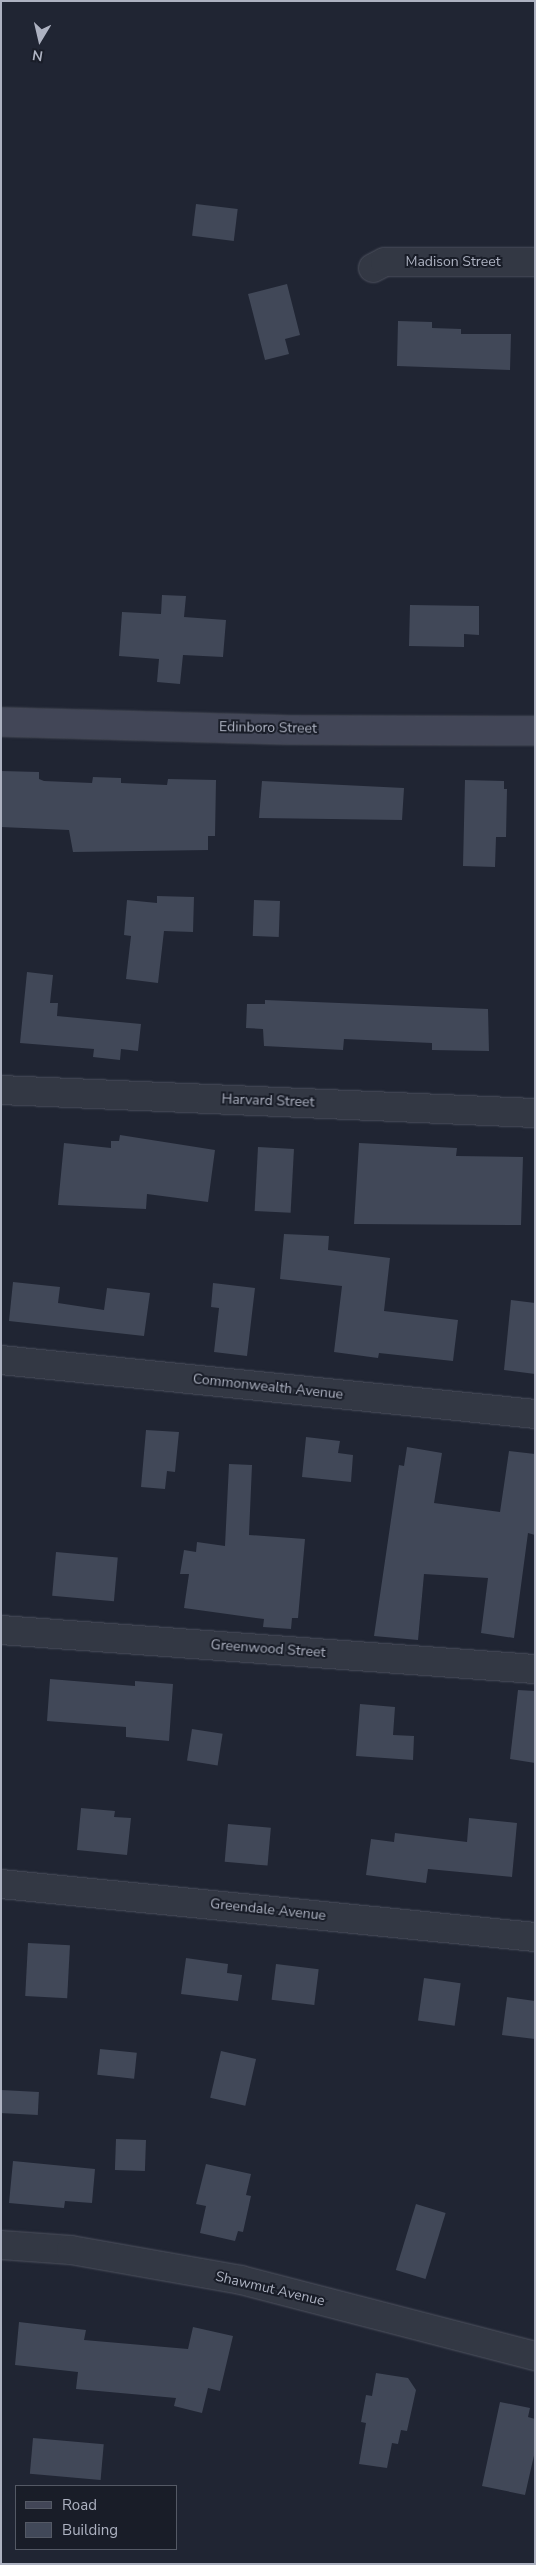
<!DOCTYPE html>
<style>
body{margin:0}
#map{position:relative;width:536px;height:2565px;overflow:hidden;background:#202533;font-family:"Nunito Sans",sans-serif}
div>[style]{position:absolute}
.building>*{inset:0;background:#414858;transform-origin:0 0}
.roads{filter:drop-shadow(0 0 1px #4e525f) drop-shadow(0 0 1px #4e525f)}
.street>*{height:28px;margin:-14px;padding:0 14px;transform-origin:14px;border-radius:14px;background:#333844}
.secondary>*{height:28px;margin:-14px;padding:0 14px;transform-origin:14px;border-radius:14px;background:#424657}
span{translate:-50% -50%;white-space:nowrap;text-align:center;line-height:1.15;-webkit-text-stroke:4px #191d28;paint-order:stroke}
.street-label{font-size:14px;color:#adb2c1}
.frame{position:absolute;inset:0;border:2px solid #adb2c1;pointer-events:none}
.legend{position:absolute;left:15px;top:2485px;width:162px;height:65px;box-sizing:border-box;background:#191d28;border:1px solid #545965;margin:0;padding:6px 9px;list-style:none;font-size:15px;color:#adb2c1}
.legend li{display:flex;align-items:center;gap:10px;height:25px}
.legend b{width:25px;border:1px solid #545965}
.north{position:absolute;left:15px;top:15px;width:50px;height:50px;-webkit-text-stroke:4px #191d28;paint-order:stroke;rotate:189deg;font-size:14px;font-weight:700;line-height:20px;text-align:center;color:#adb2c1}
.north::after{content:'';display:block;margin:auto;width:18px;height:22px;background:#adb2c1;clip-path:polygon(50% 0,100% 100%,50% 72%,0 100%)}
</style>
<div id="map">
<div class="building">
<div style="left:196px;top:204px;width:42px;height:32px;rotate:7deg"></div>
<div style="clip-path:polygon(287px 284px,300px 335px,285px 339px,289px 354px,265px 360px,248px 294px)"></div>
<div style="clip-path:polygon(398px 321px,432px 322px,432px 328px,461px 329px,461px 334px,511px 334px,510px 370px,397px 366px)"></div>
<div style="clip-path:polygon(162px 595px,186px 596px,184px 617px,226px 620px,223px 657px,183px 655px,180px 684px,157px 682px,159px 659px,119px 656px,122px 612px,161px 614px)"></div>
<div style="clip-path:polygon(410px 605px,479px 606px,479px 635px,464px 634px,464px 647px,409px 646px)"></div>
<div style="clip-path:polygon(1px 771px,39px 772px,39px 779px,44px 781px,92px 783px,93px 777px,121px 778px,121px 783px,167px 785px,168px 779px,216px 780px,215px 836px,208px 836px,208px 850px,73px 852px,69px 830px,1px 827px)"></div>
<div style="clip-path:polygon(465px 780px,504px 781px,504px 789px,507px 789px,506px 837px,496px 837px,495px 867px,463px 866px)"></div>
<div style="clip-path:polygon(262px 781px,404px 788px,402px 820px,259px 818px)"></div>
<div style="clip-path:polygon(157px 896px,194px 897px,193px 932px,164px 931px,158px 983px,126px 979px,131px 936px,124px 935px,127px 900px,157px 903px)"></div>
<div style="left:254px;top:900px;width:26px;height:36px;rotate:2deg"></div>
<div style="clip-path:polygon(27px 972px,53px 975px,50px 1003px,58px 1003px,57px 1016px,141px 1024px,138px 1051px,121px 1049px,120px 1060px,93px 1057px,94px 1049px,20px 1043px)"></div>
<div style="clip-path:polygon(265px 1000px,488px 1009px,489px 1051px,432px 1050px,432px 1043px,344px 1039px,343px 1050px,264px 1046px,263px 1029px,246px 1028px,247px 1004px,265px 1004px)"></div>
<div style="clip-path:polygon(120px 1135px,215px 1150px,208px 1202px,147px 1194px,146px 1209px,58px 1205px,64px 1143px,111px 1148px,111px 1141px,119px 1141px)"></div>
<div style="clip-path:polygon(359px 1143px,457px 1148px,456px 1156px,523px 1157px,521px 1225px,354px 1224px)"></div>
<div style="left:258px;top:1147px;width:36px;height:64px;rotate:3deg"></div>
<div style="clip-path:polygon(284px 1234px,329px 1236px,328px 1250px,390px 1258px,384px 1311px,458px 1320px,453px 1361px,379px 1353px,378px 1358px,334px 1352px,342px 1286px,280px 1279px)"></div>
<div style="clip-path:polygon(13px 1282px,60px 1287px,58px 1303px,104px 1310px,107px 1288px,150px 1293px,144px 1336px,9px 1321px)"></div>
<div style="clip-path:polygon(213px 1283px,255px 1288px,247px 1356px,214px 1352px,219px 1308px,211px 1307px)"></div>
<div style="clip-path:polygon(511px 1300px,535px 1303px,535px 1374px,504px 1370px)"></div>
<div style="clip-path:polygon(146px 1430px,179px 1432px,175px 1472px,167px 1471px,165px 1489px,141px 1487px)"></div>
<div style="clip-path:polygon(306px 1437px,340px 1441px,338px 1453px,353px 1455px,351px 1482px,302px 1477px)"></div>
<div style="clip-path:polygon(407px 1447px,442px 1453px,434px 1503px,500px 1512px,509px 1451px,535px 1454px,535px 1535px,528px 1533px,514px 1638px,481px 1633px,488px 1578px,424px 1574px,418px 1640px,374px 1636px,399px 1465px,404px 1466px)"></div>
<div style="clip-path:polygon(229px 1464px,252px 1465px,249px 1535px,305px 1539px,298px 1618px,292px 1618px,291px 1629px,263px 1627px,264px 1619px,184px 1608px,189px 1574px,180px 1574px,184px 1550px,196px 1552px,197px 1542px,225px 1546px)"></div>
<div style="left:56px;top:1552px;width:62px;height:44px;rotate:5deg"></div>
<div style="clip-path:polygon(50px 1679px,135px 1686px,135px 1681px,173px 1684px,169px 1741px,126px 1737px,126px 1727px,47px 1721px)"></div>
<div style="clip-path:polygon(518px 1690px,535px 1691px,535px 1763px,510px 1759px)"></div>
<div style="clip-path:polygon(360px 1704px,395px 1707px,393px 1735px,414px 1736px,413px 1760px,356px 1756px)"></div>
<div style="left:192px;top:1729px;width:31px;height:32px;rotate:9deg"></div>
<div style="clip-path:polygon(81px 1808px,115px 1811px,114px 1817px,131px 1818px,127px 1855px,77px 1850px)"></div>
<div style="clip-path:polygon(469px 1818px,517px 1823px,512px 1877px,428px 1869px,426px 1883px,366px 1875px,371px 1839px,394px 1842px,395px 1833px,467px 1842px)"></div>
<div style="left:228px;top:1824px;width:43px;height:38px;rotate:5deg"></div>
<div style="left:28px;top:1943px;width:42px;height:53px;rotate:3deg"></div>
<div style="clip-path:polygon(186px 1958px,228px 1964px,227px 1973px,242px 1975px,238px 2001px,181px 1994px)"></div>
<div style="left:276px;top:1964px;width:43px;height:36px;rotate:7deg"></div>
<div style="left:424px;top:1978px;width:37px;height:43px;rotate:8deg"></div>
<div style="clip-path:polygon(507px 1997px,535px 2001px,535px 2039px,502px 2035px)"></div>
<div style="left:100px;top:2049px;width:37px;height:26px;rotate:6deg"></div>
<div style="left:221px;top:2051px;width:36px;height:48px;rotate:13deg"></div>
<div style="left:1px;top:2090px;width:38px;height:23px;rotate:3deg"></div>
<div style="left:116px;top:2139px;width:30px;height:31px;rotate:2deg"></div>
<div style="clip-path:polygon(13px 2161px,95px 2169px,92px 2203px,65px 2201px,64px 2208px,9px 2203px)"></div>
<div style="clip-path:polygon(206px 2164px,251px 2174px,246px 2195px,251px 2196px,243px 2232px,238px 2231px,235px 2241px,200px 2233px,206px 2206px,196px 2204px)"></div>
<div style="left:416px;top:2204px;width:31px;height:69px;rotate:17deg"></div>
<div style="clip-path:polygon(19px 2322px,86px 2330px,84px 2340px,188px 2349px,193px 2327px,233px 2336px,220px 2391px,208px 2388px,202px 2413px,174px 2406px,176px 2398px,76px 2389px,78px 2372px,15px 2365px)"></div>
<div style="clip-path:polygon(376px 2373px,408px 2378px,416px 2390px,407px 2431px,401px 2430px,398px 2444px,392px 2443px,387px 2468px,359px 2464px,366px 2423px,361px 2422px,366px 2395px,372px 2396px)"></div>
<div style="clip-path:polygon(500px 2402px,530px 2408px,528px 2417px,535px 2419px,535px 2451px,525px 2495px,482px 2486px)"></div>
<div style="left:33px;top:2438px;width:71px;height:36px;rotate:5deg"></div>
</div>
<div class="roads">
<div class="street">
<div style="left:373px;top:268px;width:13px;rotate:-27deg"></div>
<div style="left:385px;top:262px;width:150px"></div>
<div style="left:1px;top:1090px;width:534px;rotate:2.47deg"></div>
<div style="left:1px;top:1360px;width:537px;rotate:5.77deg"></div>
<div style="left:1px;top:1630px;width:535px;rotate:4.18deg"></div>
<div style="left:1px;top:1884px;width:537px;rotate:5.67deg"></div>
<div style="left:1px;top:2245px;width:70px;rotate:4.1deg"></div>
<div style="left:71px;top:2250px;width:173px;rotate:10deg"></div>
<div style="left:241px;top:2280px;width:304px;rotate:14.5deg"></div>
</div>
<div class="secondary">
<div style="left:1px;top:722px;width:288px;rotate:1.6deg"></div>
<div style="left:289px;top:730px;width:246px;rotate:0.2deg"></div>
</div>
</div>
<div class="street-label">
<span style="left:453px;top:262px">Madison Street</span>
<span style="left:268px;top:728px;rotate:1deg">Edinboro Street</span>
<span style="left:268px;top:1101px;rotate:2deg">Harvard Street</span>
<span style="left:268px;top:1387px;rotate:6deg">Commonwealth Avenue</span>
<span style="left:268px;top:1649px;rotate:4deg">Greenwood Street</span>
<span style="left:268px;top:1910px;rotate:6deg">Greendale Avenue</span>
<span style="left:270px;top:2289px;rotate:13deg">Shawmut Avenue</span>
</div>
<div class="frame"></div>
<ul class="legend">
<li><b style="height:6px;background:#424657"></b>Road</li>
<li><b style="height:14px;background:#414858"></b>Building</li>
</ul>
<div class="north">N</div>
</div>
